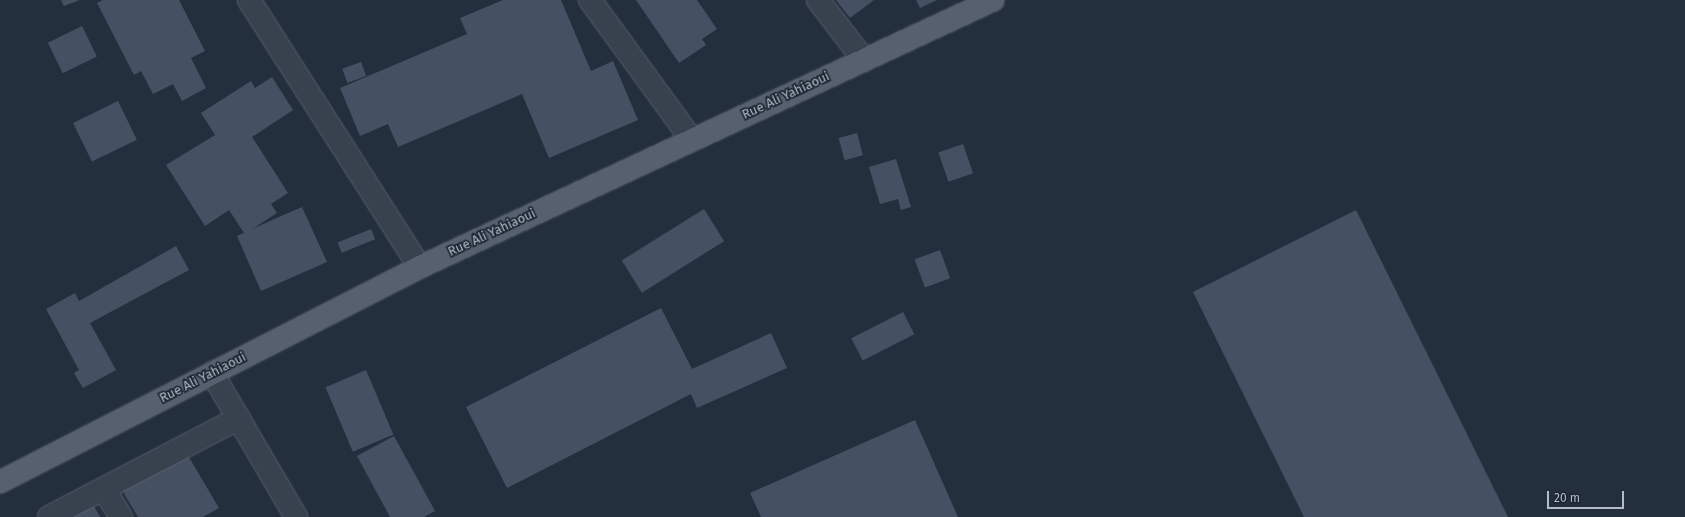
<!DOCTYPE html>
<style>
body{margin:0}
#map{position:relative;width:1685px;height:517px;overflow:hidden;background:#242f3e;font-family:"Fira Sans",sans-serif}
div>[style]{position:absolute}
.building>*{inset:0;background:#455162;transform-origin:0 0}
.roads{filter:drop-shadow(0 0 1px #565f6c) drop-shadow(0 0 1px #565f6c)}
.minor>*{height:22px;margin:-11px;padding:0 11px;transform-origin:11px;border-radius:11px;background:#38414e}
.major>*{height:22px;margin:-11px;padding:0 11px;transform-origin:11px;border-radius:11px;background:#56606e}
span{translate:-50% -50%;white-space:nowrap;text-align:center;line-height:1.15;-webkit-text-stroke:3.5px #1d2633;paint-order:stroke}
.street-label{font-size:13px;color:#b4bcc9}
.scale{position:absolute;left:1547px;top:491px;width:77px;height:18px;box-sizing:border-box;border:2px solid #b4bcc9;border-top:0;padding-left:5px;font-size:12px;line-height:14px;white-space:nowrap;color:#b4bcc9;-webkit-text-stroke:3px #1d2633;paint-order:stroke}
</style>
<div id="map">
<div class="building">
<div style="clip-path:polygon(61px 0,80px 0,64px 6px)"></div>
<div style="clip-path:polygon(103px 0,179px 0,205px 51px,191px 58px,206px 88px,182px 101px,173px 84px,153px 94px,141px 71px,134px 75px,97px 3px)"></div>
<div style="clip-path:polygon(503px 0,561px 0,591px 71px,613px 61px,638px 120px,549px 158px,522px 94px,398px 147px,388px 124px,360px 136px,340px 88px,467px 34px,460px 18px)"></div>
<div style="clip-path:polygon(636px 0,697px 0,717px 29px,702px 39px,706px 45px,679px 63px)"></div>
<div style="clip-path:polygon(836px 0,874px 0,850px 18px)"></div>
<div style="clip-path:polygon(916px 0,937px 0,920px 8px)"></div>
<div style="left:82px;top:26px;width:34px;height:38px;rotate:64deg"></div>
<div style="left:361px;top:62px;width:15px;height:20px;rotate:70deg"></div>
<div style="clip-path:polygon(272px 77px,293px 110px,252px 137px,288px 193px,271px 204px,277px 213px,252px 229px,302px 207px,327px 262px,261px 291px,237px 236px,244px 233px,229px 210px,205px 226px,166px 165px,215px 135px,201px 113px,251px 81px,255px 88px)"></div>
<div style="left:118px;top:101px;width:43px;height:50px;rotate:64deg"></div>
<div style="left:857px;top:133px;width:23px;height:19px;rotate:75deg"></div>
<div style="left:963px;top:144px;width:31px;height:26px;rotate:71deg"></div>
<div style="clip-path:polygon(896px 159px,911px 207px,901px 210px,898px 199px,880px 204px,869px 167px)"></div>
<div style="left:704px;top:209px;width:38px;height:97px;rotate:58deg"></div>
<div style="clip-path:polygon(1356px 210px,1508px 517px,1304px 517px,1193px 292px)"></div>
<div style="left:371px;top:229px;width:11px;height:36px;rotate:68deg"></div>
<div style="clip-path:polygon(176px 246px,189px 270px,90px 323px,116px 370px,83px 388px,74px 373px,79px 370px,46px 309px,75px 293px,79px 301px)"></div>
<div style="left:940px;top:250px;width:30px;height:27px;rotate:70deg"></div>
<div style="clip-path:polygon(661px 308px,692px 369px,771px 333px,787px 368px,697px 408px,691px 394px,507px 488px,466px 407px)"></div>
<div style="left:903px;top:312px;width:25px;height:58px;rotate:63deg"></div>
<div style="left:366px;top:370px;width:70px;height:44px;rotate:67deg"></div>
<div style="clip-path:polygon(915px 420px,958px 517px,761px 517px,750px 493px)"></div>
<div style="clip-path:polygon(394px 436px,435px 511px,424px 517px,390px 517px,357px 456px)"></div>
<div style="clip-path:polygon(180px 442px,219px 508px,203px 517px,138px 517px,116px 480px)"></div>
<div style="clip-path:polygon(92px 502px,100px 517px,61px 517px)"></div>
</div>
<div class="roads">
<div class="minor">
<div style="left:249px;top:0;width:317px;rotate:57.4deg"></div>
<div style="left:590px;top:0;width:173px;rotate:53.9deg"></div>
<div style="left:818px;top:0;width:76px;rotate:52.5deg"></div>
<div style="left:212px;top:373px;width:167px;rotate:59.7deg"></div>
<div style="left:104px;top:489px;width:33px;rotate:59deg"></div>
<div style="left:49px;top:517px;width:214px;rotate:-27.5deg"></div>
</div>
<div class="major">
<div style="left:0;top:482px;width:472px;rotate:-27.1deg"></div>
<div style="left:420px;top:267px;width:632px;rotate:-24.98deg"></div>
</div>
</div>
<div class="street-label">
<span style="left:786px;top:96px;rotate:-25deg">Rue Ali Yahiaoui</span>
<span style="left:492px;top:233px;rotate:-25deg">Rue Ali Yahiaoui</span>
<span style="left:203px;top:378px;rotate:-27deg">Rue Ali Yahiaoui</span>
</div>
<div class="scale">20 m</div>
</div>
